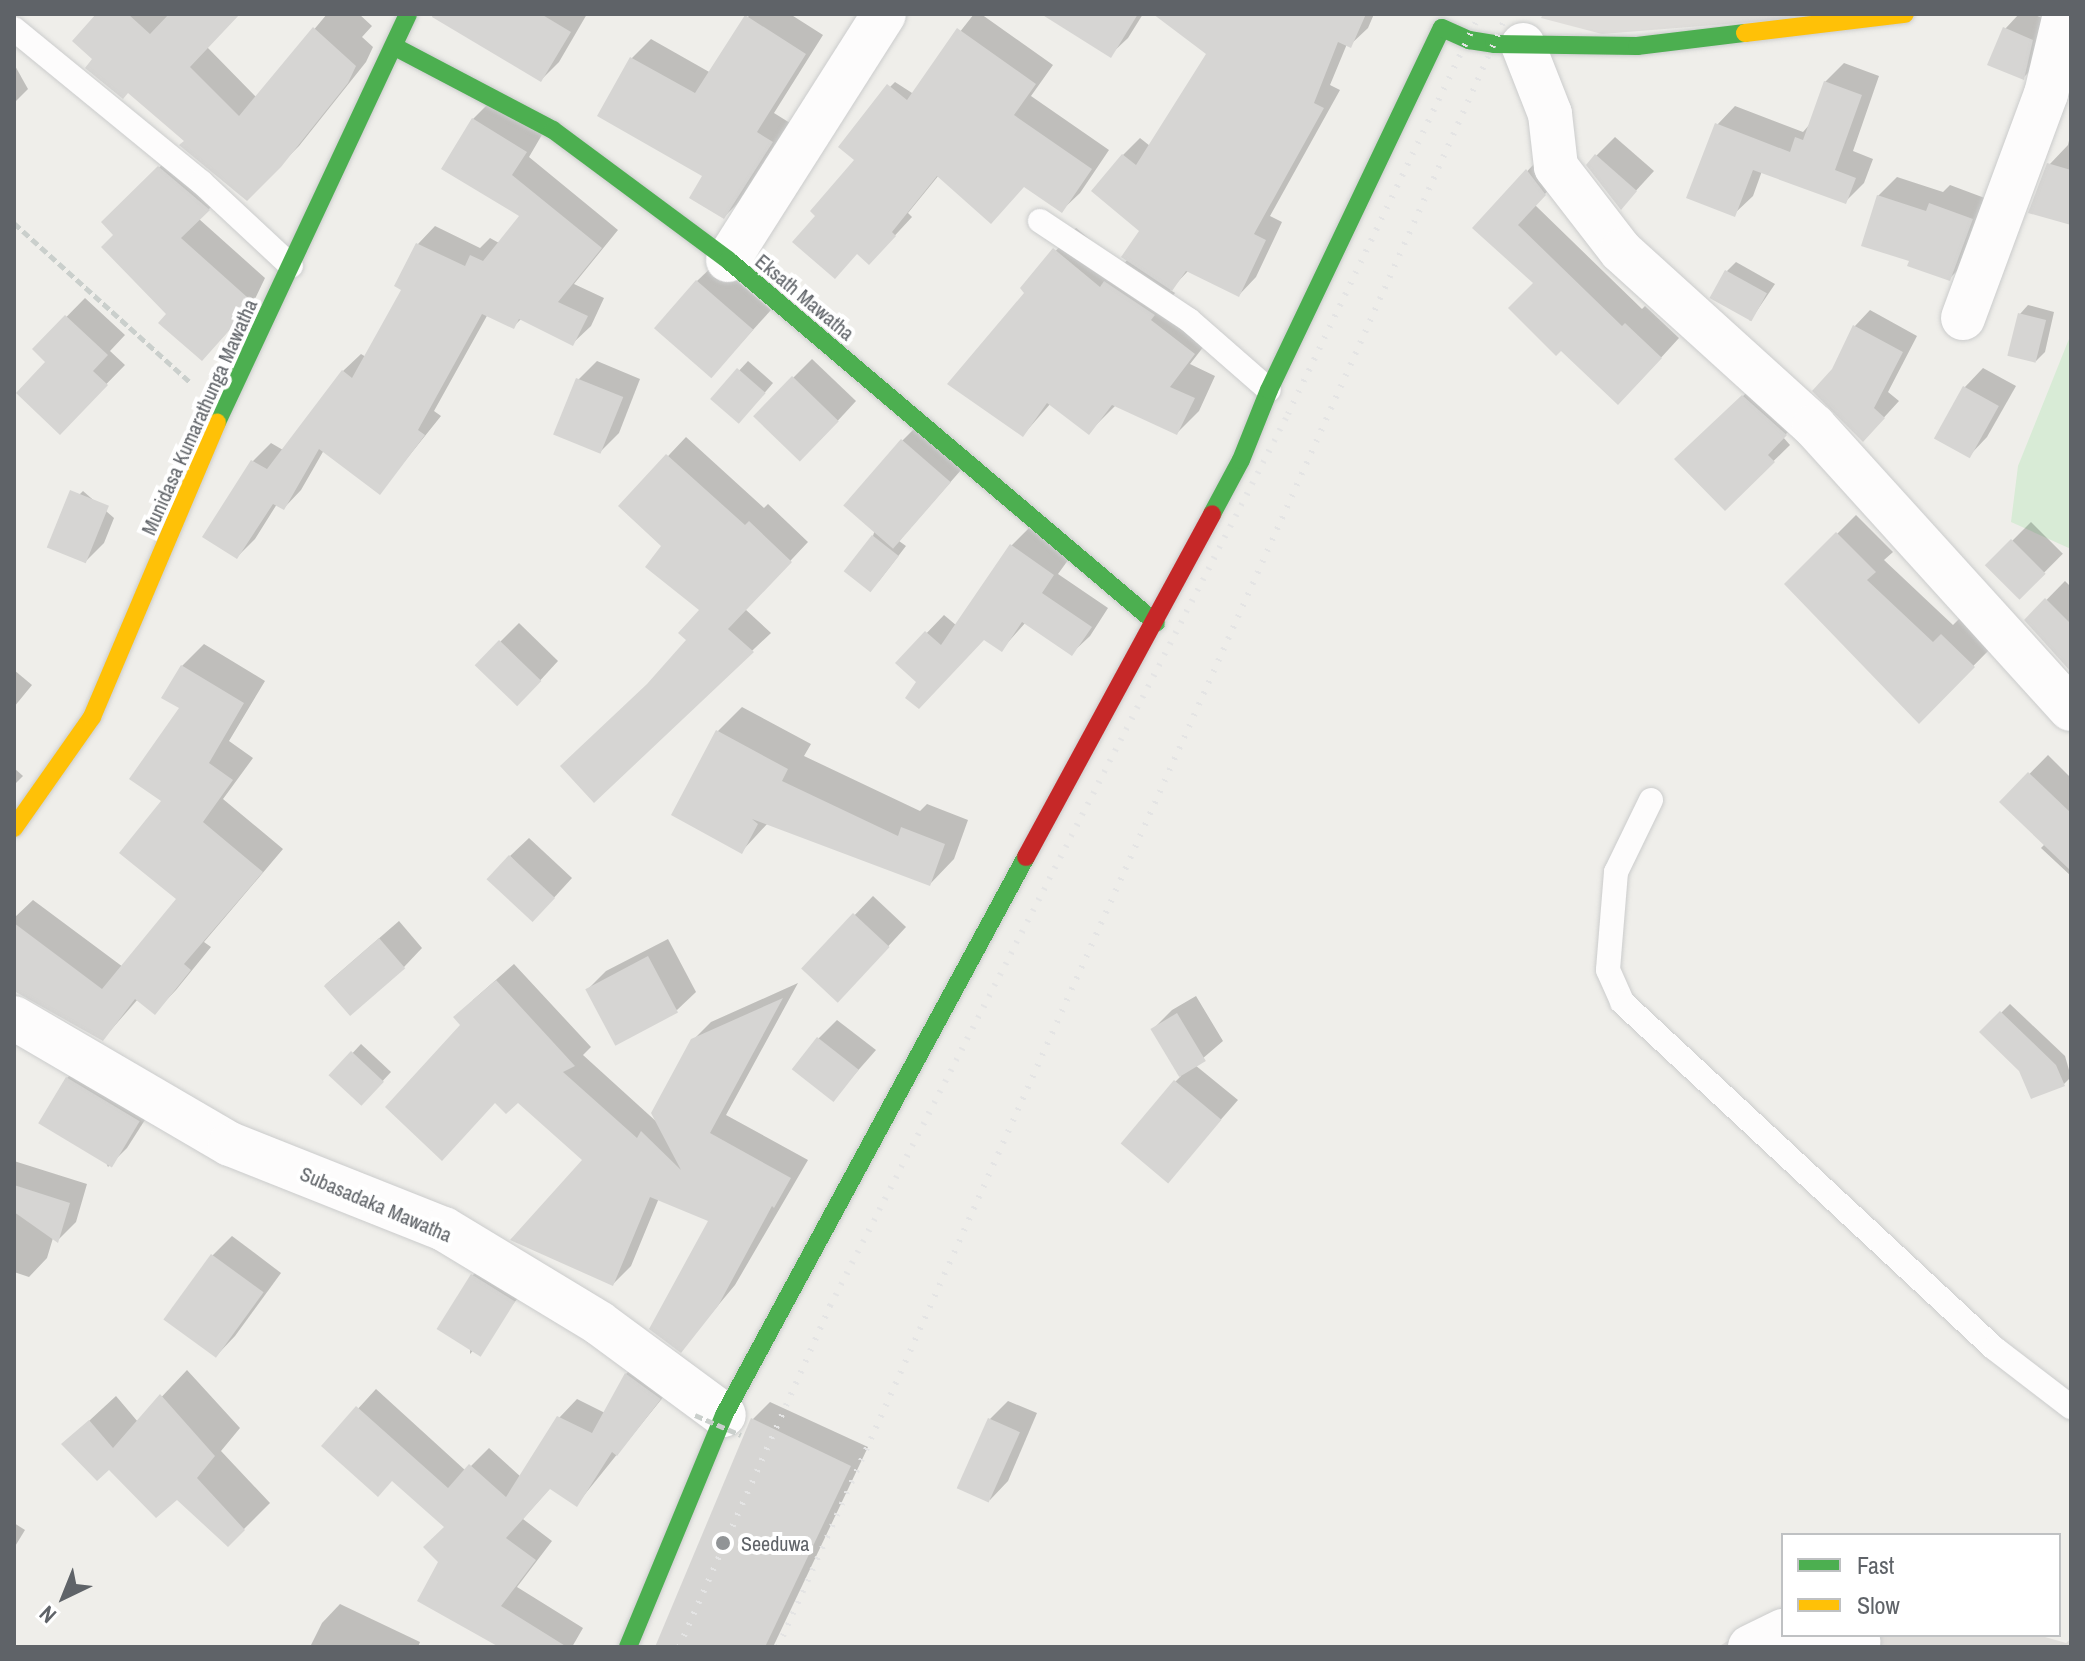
<!DOCTYPE html>
<style>
body{margin:0}
#map{position:relative;width:2085px;height:1661px;overflow:hidden;background:#efeeea;font-family:"Archivo Narrow",sans-serif}
div>[style]{position:absolute}
.industrial>*{inset:0;background:#dfddda}
.green>*{inset:0;background:#d8ebd6}
.shadow>*{inset:0;background:#0003;transform-origin:0 0}
.building>*{inset:0;background:#d6d5d3;transform-origin:0 0}
.path>*{height:5px;margin-top:-2.5px;transform-origin:0;background:repeating-linear-gradient(90deg,#cacfcc 0 8px,transparent 0 12px)}
.roads{filter:drop-shadow(0 0 2px #cbcccc) drop-shadow(0 0 2px #cbcccc)}
.lane>*{height:24px;margin:-12px;padding:0 12px;transform-origin:12px;border-radius:12px;background:#fdfcfc}
.street>*{height:44px;margin:-22px;padding:0 22px;transform-origin:22px;border-radius:22px;background:#fdfcfc}
.fast>*{height:18px;margin:-9px;padding:0 9px;transform-origin:9px;border-radius:9px;background:#4caf50}
.slow>*{height:18px;margin:-9px;padding:0 9px;transform-origin:9px;border-radius:9px;background:#ffc107}
.jam>*{height:18px;margin:-9px;padding:0 9px;transform-origin:9px;border-radius:9px;background:#c62828}
.rail>*{height:6px;margin-top:-3px;transform-origin:0;background:repeating-linear-gradient(90deg,#e4e4e4 0 2px,transparent 0 12px)}
.path-bridge>*{height:5px;margin-top:-2.5px;transform-origin:0;background:repeating-linear-gradient(90deg,#cacfcc 0 8px,transparent 0 12px)}
.dots>*{width:22px;height:22px;translate:-50% -50%;box-sizing:border-box;border:4px solid #fff;border-radius:50%}
span{translate:-50% -50%;white-space:nowrap;text-align:center;line-height:1.15;-webkit-text-stroke:8px #fff;paint-order:stroke}
.street-label{font-size:20px;color:#5f6368}
.poi-label{font-size:20px;color:#5f6368}
.left{translate:0 -50%;text-align:left}
.frame{position:absolute;inset:0;border:16px solid #5f6368;pointer-events:none}
.legend{position:absolute;left:1781px;top:1533px;width:280px;height:104px;box-sizing:border-box;background:#fff;border:2px solid #bfc1c3;margin:0;padding:10px 14px;list-style:none;font-size:24px;color:#5f6368}
.legend li{display:flex;align-items:center;gap:16px;height:40px}
.legend b{width:40px;border:2px solid #bfc1c3}
.north{position:absolute;left:24px;top:1557px;width:80px;height:80px;-webkit-text-stroke:6px #fff;paint-order:stroke;rotate:223deg;font-size:22px;font-weight:700;line-height:32px;text-align:center;color:#5f6368}
.north::after{content:'';display:block;margin:auto;width:28px;height:36px;background:#5f6368;clip-path:polygon(50% 0,100% 100%,50% 72%,0 100%)}
</style>
<div id="map">
<div class="industrial">
<div style="clip-path:polygon(1543px 14px,1851px 14px,1602px 34px,1541px 18px)"></div>
<div style="clip-path:polygon(1783px 1607px,1783px 1635px,2038px 1635px,2066px 1643px,2071px 1639px,2071px 1647px,1718px 1647px)"></div>
</div>
<div class="green">
<div style="clip-path:polygon(2071px 334px,2071px 549px,2011px 522px,2018px 466px)"></div>
</div>
<div class="shadow">
<div style="clip-path:polygon(99px 14px,239px 14px,207px 47px,257px 98px,327px 14px,359px 14px,372px 26px,362px 37px,373px 47px,366px 62px,299px 146px,247px 198px,95px 59px)"></div>
<div style="clip-path:polygon(464px 14px,587px 14px,559px 62px,541px 80px)"></div>
<div style="clip-path:polygon(750px 14px,790px 14px,823px 35px,774px 113px,790px 123px,743px 198px,724px 217px,705px 175px,600px 115px,632px 58px,651px 39px,711px 73px)"></div>
<div style="clip-path:polygon(974px 14px,981px 14px,1053px 65px,1031px 96px,1109px 150px,1080px 193px,1061px 211px,1025px 185px,939px 175px,908px 213px,912px 217px,887px 244px,818px 216px,857px 160px,877px 100px,895px 82px,940px 111px,926px 75px)"></div>
<div style="clip-path:polygon(1075px 14px,1143px 14px,1128px 38px,1110px 55px)"></div>
<div style="clip-path:polygon(1156px 14px,1374px 14px,1368px 28px,1350px 45px,1347px 44px,1330px 85px,1340px 90px,1270px 216px,1282px 222px,1256px 277px,1239px 295px,1189px 270px,1170px 290px,1175px 293px,1171px 298px,1215px 332px,1190px 364px,1215px 376px,1199px 411px,1177px 433px,1116px 405px,1089px 432px,1051px 403px,1023px 435px,1027px 292px,1023px 288px,1076px 228px,1122px 266px,1128px 259px,1142px 231px,1123px 155px,1140px 138px,1150px 146px,1208px 53px)"></div>
<div style="clip-path:polygon(2019px 14px,2033px 14px,2051px 22px,2042px 59px,2023px 78px,2005px 29px)"></div>
<div style="clip-path:polygon(1844px 63px,1879px 76px,1853px 151px,1873px 159px,1864px 183px,1845px 202px,1762px 171px,1753px 196px,1734px 214px,1717px 125px,1735px 106px,1803px 132px,1810px 124px,1825px 82px)"></div>
<div style="clip-path:polygon(14px 64px,28px 89px,14px 103px)"></div>
<div style="clip-path:polygon(491px 101px,543px 133px,529px 157px,618px 230px,574px 284px,604px 298px,591px 326px,573px 343px,522px 318px,513px 327px,488px 314px,434px 411px,441px 416px,380px 492px,324px 450px,301px 490px,284px 508px,277px 504px,255px 539px,237px 557px,205px 536px,253px 461px,271px 443px,283px 450px,343px 371px,361px 354px,366px 357px,404px 289px,418px 244px,435px 226px,480px 248px,490px 238px,499px 243px,522px 215px,473px 119px)"></div>
<div style="clip-path:polygon(2071px 132px,2071px 223px,2049px 165px,2068px 145px)"></div>
<div style="clip-path:polygon(1615px 137px,1654px 171px,1621px 207px,1596px 156px)"></div>
<div style="clip-path:polygon(178px 149px,227px 191px,199px 219px,265px 278px,253px 303px,220px 340px,169px 314px,116px 235px,104px 222px)"></div>
<div style="clip-path:polygon(1545px 152px,1563px 174px,1535px 205px,1642px 309px,1645px 306px,1679px 338px,1637px 384px,1561px 349px,1536px 283px,1475px 228px)"></div>
<div style="clip-path:polygon(1897px 177px,1943px 192px,1950px 185px,1990px 200px,1968px 260px,1949px 279px,1911px 260px,1878px 196px)"></div>
<div style="clip-path:polygon(1736px 262px,1775px 284px,1750px 321px,1727px 271px)"></div>
<div style="clip-path:polygon(716px 263px,771px 310px,712px 375px,697px 281px)"></div>
<div style="clip-path:polygon(85px 298px,125px 335px,110px 351px,125px 365px,78px 413px,48px 362px,35px 349px)"></div>
<div style="clip-path:polygon(2028px 305px,2054px 312px,2045px 352px,2036px 361px,2020px 314px)"></div>
<div style="clip-path:polygon(1870px 310px,1917px 336px,1888px 392px,1899px 401px,1878px 424px,1834px 370px,1855px 326px)"></div>
<div style="clip-path:polygon(812px 359px,856px 401px,820px 440px,793px 378px)"></div>
<div style="clip-path:polygon(597px 361px,640px 379px,619px 433px,600px 452px,578px 380px)"></div>
<div style="clip-path:polygon(748px 361px,773px 383px,748px 412px,713px 399px)"></div>
<div style="clip-path:polygon(1983px 368px,2016px 386px,1987px 437px,1969px 456px,1965px 387px)"></div>
<div style="clip-path:polygon(1760px 380px,1802px 418px,1783px 437px,1790px 445px,1725px 508px,1693px 443px)"></div>
<div style="clip-path:polygon(921px 422px,968px 462px,899px 541px,906px 546px,879px 581px,873px 536px,902px 441px)"></div>
<div style="clip-path:polygon(686px 437px,764px 508px,768px 504px,808px 542px,745px 609px,771px 633px,594px 800px,654px 679px,689px 640px,702px 610px,664px 546px,621px 506px)"></div>
<div style="clip-path:polygon(83px 491px,114px 518px,104px 543px,85px 562px,64px 510px)"></div>
<div style="clip-path:polygon(1856px 515px,1893px 552px,1884px 560px,1953px 625px,1961px 617px,1992px 647px,1919px 721px,1787px 584px)"></div>
<div style="left:2031px;top:522px;width:45px;height:61px;rotate:45deg"></div>
<div style="clip-path:polygon(1029px 528px,1071px 556px,1058px 574px,1108px 608px,1090px 636px,1072px 653px,1026px 622px,1002px 649px,985px 638px,919px 681px,898px 663px,944px 615px,957px 626px,1011px 546px)"></div>
<div style="clip-path:polygon(2065px 581px,2071px 587px,2071px 646px,2027px 620px)"></div>
<div style="clip-path:polygon(519px 623px,558px 661px,536px 685px,477px 665px)"></div>
<div style="clip-path:polygon(204px 644px,265px 681px,229px 741px,253px 758px,223px 799px,283px 849px,204px 942px,211px 947px,176px 990px,155px 1012px,138px 999px,103px 1039px,14px 988px,14px 918px,33px 900px,123px 967px,179px 898px,164px 801px,182px 708px,182px 666px)"></div>
<div style="clip-path:polygon(14px 670px,32px 685px,14px 707px)"></div>
<div style="clip-path:polygon(742px 707px,811px 744px,804px 756px,920px 811px,927px 804px,968px 820px,954px 859px,930px 884px,768px 823px,742px 851px,718px 731px)"></div>
<div style="clip-path:polygon(2048px 755px,2071px 778px,2071px 876px,2041px 848px,2045px 844px,2002px 802px)"></div>
<div style="clip-path:polygon(14px 768px,23px 776px,14px 785px)"></div>
<div style="clip-path:polygon(529px 838px,572px 878px,551px 901px,510px 856px)"></div>
<div style="clip-path:polygon(873px 896px,906px 927px,856px 981px,804px 968px)"></div>
<div style="clip-path:polygon(399px 921px,422px 948px,404px 967px,325px 985px)"></div>
<div style="clip-path:polygon(668px 939px,696px 992px,677px 1010px,588px 989px,606px 971px)"></div>
<div style="clip-path:polygon(514px 964px,591px 1047px,583px 1055px,659px 1124px,693px 1040px,711px 1022px,798px 983px,726px 1115px,808px 1160px,735px 1285px,681px 1350px,710px 1220px,659px 1198px,631px 1266px,613px 1284px,585px 1160px,462px 1025px,473px 1000px)"></div>
<div style="clip-path:polygon(1196px 996px,1223px 1041px,1195px 1065px,1238px 1100px,1168px 1180px,1175px 1082px,1181px 1076px,1153px 1029px,1172px 1010px)"></div>
<div style="clip-path:polygon(2010px 1004px,2065px 1056px,2071px 1077px,2064px 1084px,2021px 1070px,1982px 1032px)"></div>
<div style="clip-path:polygon(837px 1020px,876px 1050px,833px 1099px,818px 1039px)"></div>
<div style="left:361px;top:1044px;width:41px;height:43px;rotate:43deg"></div>
<div style="clip-path:polygon(86px 1060px,157px 1101px,127px 1148px,108px 1167px,67px 1078px)"></div>
<div style="clip-path:polygon(14px 1161px,87px 1184px,76px 1222px,57px 1241px,53px 1238px,47px 1258px,29px 1277px,14px 1272px)"></div>
<div style="clip-path:polygon(232px 1236px,281px 1273px,235px 1336px,217px 1355px,166px 1319px,213px 1255px)"></div>
<div style="clip-path:polygon(491px 1257px,532px 1282px,470px 1354px,472px 1276px)"></div>
<div style="clip-path:polygon(644px 1356px,677px 1380px,577px 1504px,551px 1487px,523px 1519px,552px 1541px,517px 1587px,583px 1628px,572px 1647px,509px 1647px,441px 1562px,446px 1526px,393px 1480px,324px 1446px,376px 1389px,466px 1471px,489px 1448px,521px 1477px,559px 1418px,577px 1399px,605px 1413px,626px 1374px)"></div>
<div style="clip-path:polygon(187px 1370px,240px 1428px,221px 1451px,270px 1503px,228px 1545px,177px 1497px,64px 1444px,116px 1396px,138px 1422px)"></div>
<div style="clip-path:polygon(1008px 1401px,1037px 1413px,1008px 1481px,990px 1500px,990px 1419px)"></div>
<div style="clip-path:polygon(770px 1402px,868px 1447px,773px 1647px,659px 1647px,752px 1420px)"></div>
<div style="clip-path:polygon(14px 1523px,25px 1530px,14px 1548px)"></div>
<div style="clip-path:polygon(340px 1604px,420px 1642px,418px 1647px,310px 1647px,322px 1623px)"></div>
</div>
<div class="building">
<div style="clip-path:polygon(96px 14px,128px 14px,150px 34px,169px 14px,240px 14px,190px 67px,239px 116px,313px 27px,356px 66px,348px 83px,281px 167px,247px 201px,179px 145px,184px 141px,128px 93px,123px 99px,85px 68px,92px 59px,72px 41px)"></div>
<div style="clip-path:polygon(433px 14px,541px 14px,571px 32px,541px 82px,432px 17px)"></div>
<div style="clip-path:polygon(1041px 14px,1138px 14px,1111px 58px)"></div>
<div style="clip-path:polygon(1153px 14px,1366px 14px,1351px 48px,1338px 42px,1314px 103px,1324px 108px,1254px 234px,1266px 240px,1239px 297px,1186px 271px,1172px 291px,1121px 257px,1139px 231px,1091px 191px,1122px 154px,1136px 165px,1206px 54px)"></div>
<div style="clip-path:polygon(745px 15px,806px 54px,757px 132px,773px 142px,724px 219px,689px 198px,702px 176px,597px 116px,630px 57px,695px 93px)"></div>
<div style="clip-path:polygon(2003px 27px,2033px 40px,2024px 80px,1987px 65px)"></div>
<div style="clip-path:polygon(957px 28px,1036px 84px,1014px 115px,1092px 169px,1062px 213px,1024px 187px,991px 224px,937px 176px,892px 232px,896px 236px,869px 265px,857px 254px,835px 279px,792px 242px,815px 216px,810px 211px,854px 160px,838px 147px,887px 84px,907px 100px)"></div>
<div style="clip-path:polygon(1824px 81px,1862px 95px,1835px 170px,1856px 178px,1846px 204px,1753px 170px,1735px 217px,1686px 198px,1715px 123px,1790px 152px,1795px 137px,1803px 140px)"></div>
<div style="clip-path:polygon(472px 118px,527px 152px,512px 175px,602px 248px,558px 302px,588px 316px,573px 346px,519px 319px,514px 329px,482px 314px,418px 430px,425px 435px,380px 495px,319px 449px,284px 510px,273px 504px,237px 559px,202px 537px,251px 460px,267px 469px,342px 370px,352px 378px,401px 290px,394px 286px,416px 243px,465px 266px,470px 255px,483px 261px,519px 216px,441px 169px)"></div>
<div style="clip-path:polygon(1595px 154px,1637px 191px,1621px 210px,1586px 165px)"></div>
<div style="clip-path:polygon(2047px 163px,2071px 170px,2071px 225px,2028px 213px)"></div>
<div style="clip-path:polygon(158px 166px,210px 210px,181px 238px,247px 297px,235px 324px,202px 361px,158px 323px,166px 314px,101px 247px,113px 235px,101px 222px)"></div>
<div style="clip-path:polygon(1526px 169px,1546px 195px,1518px 225px,1622px 326px,1625px 323px,1662px 358px,1618px 405px,1561px 351px,1556px 356px,1508px 308px,1533px 283px,1472px 228px)"></div>
<div style="clip-path:polygon(1877px 195px,1926px 211px,1929px 203px,1973px 219px,1950px 281px,1907px 266px,1909px 261px,1861px 246px)"></div>
<div style="clip-path:polygon(1053px 248px,1100px 287px,1104px 281px,1155px 315px,1151px 320px,1195px 354px,1170px 387px,1195px 398px,1177px 435px,1112px 405px,1089px 435px,1047px 403px,1023px 437px,947px 384px,1024px 293px,1020px 288px)"></div>
<div style="left:1725px;top:270px;width:48px;height:32px;rotate:29deg"></div>
<div style="left:696px;top:280px;width:76px;height:64px;rotate:41deg"></div>
<div style="left:2018px;top:313px;width:29px;height:44px;rotate:14deg"></div>
<div style="clip-path:polygon(65px 315px,108px 355px,93px 371px,108px 385px,60px 435px,16px 393px,45px 362px,32px 349px)"></div>
<div style="clip-path:polygon(1853px 325px,1903px 352px,1874px 408px,1885px 418px,1863px 442px,1812px 391px,1832px 369px)"></div>
<div style="left:737px;top:368px;width:38px;height:41px;rotate:41deg"></div>
<div style="left:792px;top:376px;width:65px;height:56px;rotate:44deg"></div>
<div style="left:576px;top:378px;width:51px;height:61px;rotate:22deg"></div>
<div style="left:1963px;top:386px;width:41px;height:60px;rotate:29deg"></div>
<div style="clip-path:polygon(1742px 395px,1787px 435px,1768px 455px,1775px 462px,1725px 511px,1674px 459px)"></div>
<div style="left:901px;top:439px;width:66px;height:88px;rotate:41deg"></div>
<div style="clip-path:polygon(666px 454px,745px 525px,749px 521px,792px 562px,728px 629px,754px 652px,594px 803px,560px 766px,647px 684px,686px 640px,678px 633px,699px 610px,645px 567px,661px 546px,618px 506px)"></div>
<div style="left:70px;top:490px;width:42px;height:62px;rotate:22deg"></div>
<div style="clip-path:polygon(1836px 532px,1876px 572px,1867px 580px,1933px 642px,1941px 634px,1975px 667px,1919px 724px,1784px 584px)"></div>
<div style="left:872px;top:535px;width:34px;height:46px;rotate:38deg"></div>
<div style="left:2011px;top:539px;width:49px;height:37px;rotate:45deg"></div>
<div style="clip-path:polygon(1010px 544px,1054px 575px,1042px 593px,1092px 627px,1072px 656px,1022px 622px,1002px 652px,984px 640px,919px 709px,905px 698px,916px 682px,895px 663px,925px 631px,941px 645px)"></div>
<div style="clip-path:polygon(2045px 598px,2071px 624px,2071px 672px,2024px 620px)"></div>
<div style="left:499px;top:640px;width:59px;height:35px;rotate:44deg"></div>
<div style="clip-path:polygon(181px 665px,244px 703px,209px 763px,233px 780px,203px 822px,263px 872px,184px 964px,191px 970px,155px 1015px,135px 999px,103px 1041px,14px 991px,14px 923px,102px 989px,176px 899px,119px 853px,161px 801px,129px 779px,179px 708px,161px 698px)"></div>
<div style="clip-path:polygon(716px 730px,788px 769px,782px 781px,898px 836px,901px 827px,945px 844px,930px 886px,752px 819px,758px 824px,742px 854px,671px 815px)"></div>
<div style="clip-path:polygon(2028px 772px,2071px 813px,2071px 871px,1999px 802px)"></div>
<div style="left:509px;top:855px;width:63px;height:33px;rotate:43deg"></div>
<div style="left:853px;top:913px;width:50px;height:76px;rotate:43deg"></div>
<div style="left:379px;top:938px;width:40px;height:73px;rotate:49deg"></div>
<div style="left:648px;top:956px;width:64px;height:71px;rotate:62deg"></div>
<div style="clip-path:polygon(496px 980px,575px 1066px,563px 1072px,637px 1138px,641px 1131px,681px 1170px,651px 1113px,691px 1039px,783px 998px,710px 1133px,791px 1178px,774px 1208px,772px 1206px,718px 1306px,681px 1353px,649px 1329px,708px 1221px,650px 1197px,613px 1286px,510px 1240px,582px 1160px,518px 1103px,506px 1114px,495px 1103px,442px 1161px,385px 1107px,460px 1025px,453px 1017px)"></div>
<div style="clip-path:polygon(2000px 1011px,2056px 1065px,2065px 1086px,2031px 1099px,2019px 1071px,1979px 1032px)"></div>
<div style="left:1177px;top:1013px;width:56px;height:31px;rotate:59deg"></div>
<div style="left:817px;top:1037px;width:53px;height:41px;rotate:38deg"></div>
<div style="left:351px;top:1051px;width:45px;height:33px;rotate:43deg"></div>
<div style="left:66px;top:1077px;width:86px;height:54px;rotate:31deg"></div>
<div style="left:1174px;top:1080px;width:62px;height:83px;rotate:40deg"></div>
<div style="clip-path:polygon(14px 1185px,70px 1203px,58px 1243px,14px 1212px)"></div>
<div style="left:211px;top:1254px;width:65px;height:81px;rotate:36deg"></div>
<div style="left:471px;top:1274px;width:52px;height:65px;rotate:32deg"></div>
<div style="clip-path:polygon(625px 1373px,661px 1399px,617px 1456px,612px 1452px,577px 1507px,550px 1489px,506px 1538px,536px 1560px,501px 1606px,567px 1647px,499px 1647px,417px 1601px,438px 1562px,423px 1547px,444px 1527px,392px 1481px,378px 1497px,321px 1446px,356px 1406px,448px 1488px,469px 1464px,506px 1497px,557px 1416px,592px 1433px)"></div>
<div style="clip-path:polygon(160px 1394px,215px 1456px,197px 1478px,245px 1530px,228px 1547px,177px 1500px,156px 1518px,109px 1470px,97px 1481px,61px 1444px,89px 1420px,113px 1448px)"></div>
<div style="clip-path:polygon(751px 1418px,851px 1466px,765px 1647px,655px 1647px)"></div>
<div style="left:988px;top:1418px;width:35px;height:77px;rotate:24deg"></div>
</div>
<div class="path">
<div style="left:14px;top:223px;width:239px;rotate:42.1deg"></div>
</div>
<div class="roads">
<div class="lane">
<div style="left:14px;top:29px;width:242px;rotate:39.3deg"></div>
<div style="left:201px;top:182px;width:123px;rotate:43deg"></div>
<div style="left:1040px;top:221px;width:179px;rotate:33.6deg"></div>
<div style="left:1189px;top:320px;width:106px;rotate:41.2deg"></div>
<div style="left:1651px;top:800px;width:80px;rotate:115.9deg"></div>
<div style="left:1616px;top:872px;width:98px;rotate:94.7deg"></div>
<div style="left:1608px;top:970px;width:35px;rotate:66deg"></div>
<div style="left:1622px;top:1002px;width:508px;rotate:42.93deg"></div>
<div style="left:1994px;top:1348px;width:97px;rotate:37.5deg"></div>
</div>
<div class="street">
<div style="left:1523px;top:45px;width:74px;rotate:68.6deg"></div>
<div style="left:1550px;top:114px;width:53px;rotate:83.5deg"></div>
<div style="left:1556px;top:167px;width:106px;rotate:52.3deg"></div>
<div style="left:1621px;top:251px;width:261px;rotate:42.2deg"></div>
<div style="left:1814px;top:426px;width:382px;rotate:47.8deg"></div>
<div style="left:728px;top:260px;width:291px;rotate:-57.6deg"></div>
<div style="left:1963px;top:318px;width:239px;rotate:-69.7deg"></div>
<div style="left:2046px;top:94px;width:82px;rotate:-76.6deg"></div>
<div style="left:14px;top:1018px;width:250px;rotate:30.3deg"></div>
<div style="left:230px;top:1144px;width:230px;rotate:21.7deg"></div>
<div style="left:444px;top:1229px;width:181px;rotate:31.2deg"></div>
<div style="left:599px;top:1323px;width:155px;rotate:36.4deg"></div>
<div style="left:1814px;top:1635px;width:45px;rotate:9deg"></div>
<div style="left:1750px;top:1647px;width:37px;rotate:-26deg"></div>
</div>
<div class="fast">
<div style="left:395px;top:47px;width:178px;rotate:27.7deg"></div>
<div style="left:553px;top:130px;width:218px;rotate:36.6deg"></div>
<div style="left:728px;top:260px;width:561px;rotate:40.3deg"></div>
<div style="left:217px;top:422px;width:450px;rotate:-64.9deg"></div>
<div style="left:1212px;top:514px;width:61px;rotate:-61.8deg"></div>
<div style="left:1241px;top:460px;width:75px;rotate:-68.2deg"></div>
<div style="left:1269px;top:390px;width:401px;rotate:-64.5deg"></div>
<div style="left:1442px;top:28px;width:30px;rotate:24deg"></div>
<div style="left:1469px;top:40px;width:25px;rotate:9deg"></div>
<div style="left:1494px;top:44px;width:143px;rotate:0.8deg"></div>
<div style="left:1637px;top:46px;width:109px;rotate:-6.9deg"></div>
<div style="left:628px;top:1647px;width:251px;rotate:-67.5deg"></div>
<div style="left:724px;top:1415px;width:634px;rotate:-61.58deg"></div>
</div>
<div class="slow">
<div style="left:1745px;top:33px;width:161px;rotate:-6.8deg"></div>
<div style="left:14px;top:828px;width:136px;rotate:-54.9deg"></div>
<div style="left:92px;top:717px;width:320px;rotate:-67deg"></div>
</div>
<div class="jam">
<div style="left:1026px;top:857px;width:390px;rotate:-61.5deg"></div>
</div>
</div>
<div class="rail">
<div style="left:679px;top:1647px;width:373px;rotate:-66.1deg"></div>
<div style="left:830px;top:1306px;width:1003px;rotate:-62.82deg"></div>
<div style="left:1288px;top:414px;width:444px;rotate:-64.4deg"></div>
<div style="left:778px;top:1647px;width:1788px;rotate:-65.94deg"></div>
</div>
<div class="path-bridge">
<div style="left:695px;top:1415px;width:50px;rotate:23.5deg"></div>
</div>
<div class="dots">
<div style="left:723px;top:1543px;background:#919496"></div>
</div>
<div class="street-label">
<span style="left:805px;top:297px;rotate:40deg">Eksath Mawatha</span>
<span style="left:199px;top:417px;rotate:-66deg">Munidasa Kumarathunga Mawatha</span>
<span style="left:376px;top:1204px;rotate:23deg">Subasadaka Mawatha</span>
</div>
<div class="poi-label">
<span class="left" style="left:741px;top:1543px">Seeduwa</span>
</div>
<div class="frame"></div>
<ul class="legend">
<li><b style="height:10px;background:#4caf50"></b>Fast</li>
<li><b style="height:10px;background:#ffc107"></b>Slow</li>
</ul>
<div class="north">N</div>
</div>
